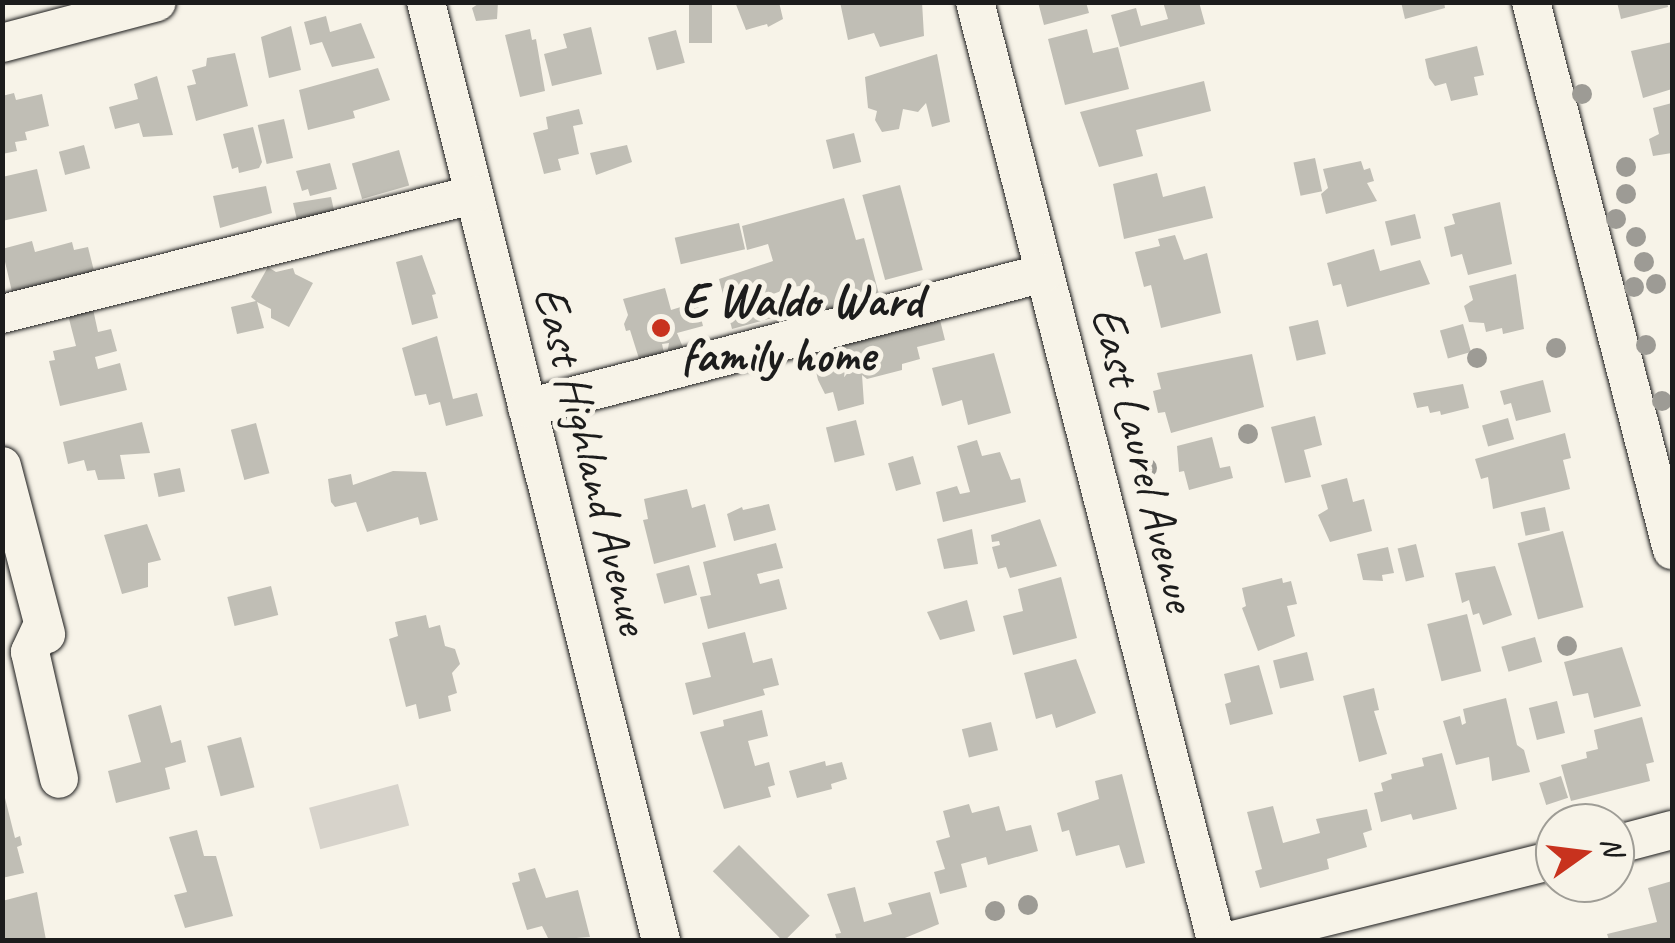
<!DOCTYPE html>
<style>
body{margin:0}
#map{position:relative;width:1675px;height:943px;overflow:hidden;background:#f7f3e8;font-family:Caveat,sans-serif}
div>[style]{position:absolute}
.green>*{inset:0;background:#d7d3cb;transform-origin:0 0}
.building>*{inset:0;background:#c0beb5;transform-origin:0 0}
.roads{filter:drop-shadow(0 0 2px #1c1c1c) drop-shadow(0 0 2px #1c1c1c)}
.minor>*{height:38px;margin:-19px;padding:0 19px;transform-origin:19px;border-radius:19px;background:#f7f3e8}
.trees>*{width:20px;height:20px;margin:-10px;border-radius:50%;background:#9d9b95}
.dots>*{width:28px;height:28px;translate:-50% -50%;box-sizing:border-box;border:5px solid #f7f3e8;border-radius:50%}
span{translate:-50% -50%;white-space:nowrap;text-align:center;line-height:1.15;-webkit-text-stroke:10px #f7f3e8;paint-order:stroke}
.poi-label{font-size:48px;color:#1c1c1c;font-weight:700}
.left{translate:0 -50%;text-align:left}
.street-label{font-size:48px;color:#1c1c1c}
.frame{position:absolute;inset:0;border:5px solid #1c1c1c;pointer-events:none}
.north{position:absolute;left:1535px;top:803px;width:100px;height:100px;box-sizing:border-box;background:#f7f3e8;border:2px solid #9f9d96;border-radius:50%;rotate:76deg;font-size:28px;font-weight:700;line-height:40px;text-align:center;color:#1c1c1c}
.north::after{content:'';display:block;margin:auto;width:35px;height:45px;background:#c8321e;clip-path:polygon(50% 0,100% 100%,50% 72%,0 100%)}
</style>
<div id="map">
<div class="green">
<div style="left:398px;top:784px;width:43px;height:92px;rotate:75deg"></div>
</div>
<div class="building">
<div style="clip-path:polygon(481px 2px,498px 2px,497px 19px,476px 21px,472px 8px)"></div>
<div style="left:689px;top:2px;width:23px;height:41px"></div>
<div style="clip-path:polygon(735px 2px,779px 2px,783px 19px,768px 27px,767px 24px,746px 30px)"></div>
<div style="clip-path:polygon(840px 2px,922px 2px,924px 36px,880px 47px,874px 33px,848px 40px)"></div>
<div style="clip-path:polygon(1038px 2px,1086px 2px,1089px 13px,1044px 25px)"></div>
<div style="clip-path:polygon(1163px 2px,1199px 2px,1205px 24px,1120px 47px,1111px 15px,1136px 8px,1141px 26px,1168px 19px)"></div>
<div style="clip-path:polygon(1401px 2px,1444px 2px,1445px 8px,1405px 19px)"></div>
<div style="clip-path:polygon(1617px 2px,1667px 2px,1668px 7px,1621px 19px)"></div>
<div style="clip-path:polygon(326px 16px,330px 32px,361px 23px,375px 58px,332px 67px,322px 42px,310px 45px,304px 22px)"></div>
<div style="clip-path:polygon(291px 26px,301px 70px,269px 78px,261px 37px)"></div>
<div style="clip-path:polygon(591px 27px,602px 74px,552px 86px,544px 54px,567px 48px,563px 34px)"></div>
<div style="clip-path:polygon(530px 29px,532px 40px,536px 39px,545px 91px,520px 97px,505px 35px)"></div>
<div style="clip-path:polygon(1087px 29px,1093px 53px,1118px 47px,1129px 89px,1065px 105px,1048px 39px)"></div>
<div style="left:676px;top:30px;width:34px;height:29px;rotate:75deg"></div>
<div style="clip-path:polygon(1672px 42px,1672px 89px,1643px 98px,1631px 51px)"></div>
<div style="clip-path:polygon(1477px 46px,1484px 75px,1474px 77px,1478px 95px,1451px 101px,1446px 83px,1435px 86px,1429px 78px,1425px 59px)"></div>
<div style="clip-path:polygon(235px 53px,248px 106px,196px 121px,187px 86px,196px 84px,192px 70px,206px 66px,207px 58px)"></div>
<div style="clip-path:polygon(937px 54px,950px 122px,932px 127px,926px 103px,918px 112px,903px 109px,899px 129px,882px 132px,875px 120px,877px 111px,868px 108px,865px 77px)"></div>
<div style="clip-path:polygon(378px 68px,390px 100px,353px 111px,355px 118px,308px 130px,299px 90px)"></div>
<div style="clip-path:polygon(157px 76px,173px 135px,143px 137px,139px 123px,115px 129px,109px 107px,138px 99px,134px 84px)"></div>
<div style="clip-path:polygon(1204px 81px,1211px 111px,1136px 130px,1143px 156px,1099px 167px,1080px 112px)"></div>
<div style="clip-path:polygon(14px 93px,16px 100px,42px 94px,49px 126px,25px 132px,27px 140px,15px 142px,17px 151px,2px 154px,2px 96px)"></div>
<div style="clip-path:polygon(1672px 103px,1672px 153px,1653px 156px,1649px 139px,1659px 134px,1653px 108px)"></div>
<div style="clip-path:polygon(579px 109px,583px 124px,573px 126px,579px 154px,558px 159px,561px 170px,544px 174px,533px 133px,548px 129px,546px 117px)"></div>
<div style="left:284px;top:119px;width:40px;height:27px;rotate:77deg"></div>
<div style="clip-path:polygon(253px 127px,262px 162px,259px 168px,239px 173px,238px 167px,232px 169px,223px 134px)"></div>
<div style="left:854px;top:133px;width:30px;height:29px;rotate:76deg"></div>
<div style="left:84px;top:145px;width:24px;height:26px;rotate:75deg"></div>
<div style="clip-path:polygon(627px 145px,632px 162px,596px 175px,590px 153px)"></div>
<div style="left:399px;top:150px;width:37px;height:49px;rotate:74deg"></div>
<div style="left:1315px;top:158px;width:34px;height:22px;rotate:78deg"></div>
<div style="clip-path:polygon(1361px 161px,1364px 170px,1370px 168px,1374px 181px,1367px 183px,1377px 201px,1326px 214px,1321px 194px,1328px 188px,1323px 169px)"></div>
<div style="clip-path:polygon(330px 163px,337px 189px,310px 196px,308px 189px,302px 191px,296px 171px)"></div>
<div style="clip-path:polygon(37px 169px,47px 211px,2px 221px,2px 177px)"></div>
<div style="clip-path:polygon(1157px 173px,1163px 197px,1205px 186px,1213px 218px,1124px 239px,1113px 184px)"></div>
<div style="left:900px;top:185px;width:88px;height:39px;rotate:75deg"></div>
<div style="clip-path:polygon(266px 186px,272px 213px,220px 228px,213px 196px)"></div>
<div style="clip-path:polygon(331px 197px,335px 215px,298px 224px,293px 203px)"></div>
<div style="clip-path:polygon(844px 198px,856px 240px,864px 238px,880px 298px,809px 319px,800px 286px,792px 287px,773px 294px,779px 316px,732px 329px,719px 279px,773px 261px,768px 244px,747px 250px,742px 226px)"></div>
<div style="clip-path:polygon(1500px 202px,1512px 264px,1468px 275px,1462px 254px,1451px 257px,1444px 227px,1455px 224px,1452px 214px)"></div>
<div style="left:1415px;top:214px;width:25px;height:31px;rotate:76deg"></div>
<div style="left:739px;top:223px;width:27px;height:66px;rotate:77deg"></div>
<div style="clip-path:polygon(1175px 235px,1184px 260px,1207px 253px,1221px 313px,1161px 328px,1151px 285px,1144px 287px,1135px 252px,1160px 246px,1158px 239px)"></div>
<div style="clip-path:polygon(32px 241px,35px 252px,72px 242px,74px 250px,88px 247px,95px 275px,13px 296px,2px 249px)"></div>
<div style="clip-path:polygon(1374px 249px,1380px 271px,1420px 260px,1430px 284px,1347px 307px,1341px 284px,1333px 286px,1327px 263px)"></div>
<div style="clip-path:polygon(422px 255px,436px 294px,432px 295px,438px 318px,412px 325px,396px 262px)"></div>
<div style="clip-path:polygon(268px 267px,276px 272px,293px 268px,295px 274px,313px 283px,289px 327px,271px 318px,271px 309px,257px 302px,264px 328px,237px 334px,231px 307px,256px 301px,251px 297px)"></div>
<div style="clip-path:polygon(1516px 274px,1524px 329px,1503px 334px,1502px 328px,1486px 332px,1484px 323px,1469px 322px,1464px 306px,1473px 300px,1469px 286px)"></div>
<div style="clip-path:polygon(665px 288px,671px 310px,697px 302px,703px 326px,677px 333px,684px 350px,667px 354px,669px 343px,662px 344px,665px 358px,641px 365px,630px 330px,626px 331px,624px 324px,628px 315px,623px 299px)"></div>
<div style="clip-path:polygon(937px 308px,945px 340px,917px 347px,920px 359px,902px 364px,902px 370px,867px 379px,862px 375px,864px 404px,838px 411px,833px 392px,825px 394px,818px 380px,810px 346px)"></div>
<div style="clip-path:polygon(93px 309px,98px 332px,111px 329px,117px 351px,95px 357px,98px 369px,120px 363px,127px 390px,60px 406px,49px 361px,55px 360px,53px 351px,76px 346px,68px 315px)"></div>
<div style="left:1318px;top:320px;width:35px;height:30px;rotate:77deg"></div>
<div style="left:1463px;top:324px;width:29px;height:24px;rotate:74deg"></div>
<div style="clip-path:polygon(437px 336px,453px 399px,477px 393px,483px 416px,446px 426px,440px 402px,429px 405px,426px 394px,415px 396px,402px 348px)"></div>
<div style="clip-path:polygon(994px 353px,1011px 413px,968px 425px,962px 400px,942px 406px,932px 368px)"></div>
<div style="clip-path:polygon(1252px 354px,1264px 407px,1171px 433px,1165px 412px,1158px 413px,1153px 391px,1161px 389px,1157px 373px)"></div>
<div style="clip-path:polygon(1543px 380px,1551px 412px,1516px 421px,1511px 403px,1504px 405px,1500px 391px)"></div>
<div style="clip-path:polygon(1463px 384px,1469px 408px,1441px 415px,1440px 411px,1430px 413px,1428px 406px,1417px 408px,1413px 393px)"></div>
<div style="clip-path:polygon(1315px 416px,1322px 445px,1304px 450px,1311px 477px,1285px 483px,1271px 427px)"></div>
<div style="left:1508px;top:418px;width:22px;height:27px;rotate:74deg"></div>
<div style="left:856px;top:420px;width:36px;height:31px;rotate:76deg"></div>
<div style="clip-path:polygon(142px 422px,150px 453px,120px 455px,125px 479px,98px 480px,95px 470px,87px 471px,84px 460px,68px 464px,63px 442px)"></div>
<div style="left:256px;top:423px;width:52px;height:26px;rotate:75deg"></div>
<div style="clip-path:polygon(1565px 433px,1571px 458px,1563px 460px,1570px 489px,1493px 509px,1488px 477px,1481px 479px,1475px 459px)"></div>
<div style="clip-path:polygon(1212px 437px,1220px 468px,1230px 466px,1233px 478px,1189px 490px,1184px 471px,1179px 472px,1177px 446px)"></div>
<div style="clip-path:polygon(977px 440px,982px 456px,1000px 452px,1011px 480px,1020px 478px,1026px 502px,943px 522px,936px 492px,957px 486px,960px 494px,970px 492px,957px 446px)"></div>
<div style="left:913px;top:456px;width:29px;height:26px;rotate:74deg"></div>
<div style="left:180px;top:468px;width:24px;height:27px;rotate:78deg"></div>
<div style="clip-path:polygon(393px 471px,426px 472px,438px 520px,420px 525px,418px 517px,367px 532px,356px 502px,335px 507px,331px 502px,328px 479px,351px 474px,353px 485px)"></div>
<div style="clip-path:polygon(1347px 478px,1353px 502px,1364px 499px,1372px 531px,1330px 542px,1318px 515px,1328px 509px,1321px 485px)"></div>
<div style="clip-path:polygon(687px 489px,692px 508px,705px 504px,716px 547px,654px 564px,643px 520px,648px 519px,644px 499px)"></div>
<div style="clip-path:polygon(769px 504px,776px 530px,734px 541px,727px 514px,742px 507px,743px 510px)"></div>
<div style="left:1545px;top:507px;width:24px;height:25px;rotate:78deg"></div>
<div style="clip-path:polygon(1040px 519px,1057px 566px,1010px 578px,1006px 567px,998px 569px,992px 547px,1000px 545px,999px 541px,992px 542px,991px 535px)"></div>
<div style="clip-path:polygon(147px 524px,161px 560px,148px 563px,148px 587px,122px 594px,104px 535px)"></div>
<div style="clip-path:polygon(972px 529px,978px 564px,944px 569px,937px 539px)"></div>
<div style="left:1563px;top:531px;width:79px;height:47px;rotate:75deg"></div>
<div style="clip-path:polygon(776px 543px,783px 568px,757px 574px,760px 584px,779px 579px,787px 609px,708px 629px,700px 597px,711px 595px,703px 562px)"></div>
<div style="left:1416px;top:544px;width:34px;height:19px;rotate:76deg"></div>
<div style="clip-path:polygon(1388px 547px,1394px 573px,1382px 575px,1383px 581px,1363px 580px,1357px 554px)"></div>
<div style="left:689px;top:565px;width:31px;height:34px;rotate:75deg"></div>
<div style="clip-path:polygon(1495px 566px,1512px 615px,1483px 625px,1479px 613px,1473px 615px,1469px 600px,1462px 603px,1455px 573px)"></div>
<div style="clip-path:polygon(1061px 577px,1077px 638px,1013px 655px,1003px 616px,1023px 611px,1018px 589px)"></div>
<div style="clip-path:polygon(1282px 578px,1283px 583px,1291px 581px,1297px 604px,1287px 606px,1295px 636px,1258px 651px,1242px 608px,1246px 606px,1242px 588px)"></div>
<div style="left:271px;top:586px;width:30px;height:45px;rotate:76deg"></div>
<div style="clip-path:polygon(967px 600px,975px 631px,940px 640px,927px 612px)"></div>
<div style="left:1467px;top:614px;width:59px;height:41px;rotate:76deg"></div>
<div style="clip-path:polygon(426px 615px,429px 628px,440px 625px,445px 646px,455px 649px,460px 664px,452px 673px,457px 693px,448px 696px,451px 711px,419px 719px,416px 704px,406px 707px,389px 639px,398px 636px,395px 622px)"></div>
<div style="clip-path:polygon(745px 632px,753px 663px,772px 658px,779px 685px,763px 689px,765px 695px,693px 715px,685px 683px,711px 677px,702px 643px)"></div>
<div style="left:1535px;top:637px;width:26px;height:35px;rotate:74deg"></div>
<div style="clip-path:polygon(1622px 647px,1641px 706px,1594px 718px,1588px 693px,1573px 696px,1564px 662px)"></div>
<div style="left:1307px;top:652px;width:29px;height:35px;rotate:76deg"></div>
<div style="clip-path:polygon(1076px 659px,1096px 713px,1056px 728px,1052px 714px,1036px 719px,1024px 673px)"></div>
<div style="clip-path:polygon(1259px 665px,1273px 714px,1230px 725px,1225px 704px,1231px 702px,1224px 674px)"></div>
<div style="clip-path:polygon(1374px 688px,1379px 710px,1374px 711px,1387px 754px,1359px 762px,1343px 696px)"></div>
<div style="clip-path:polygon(1506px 698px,1517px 745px,1524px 750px,1530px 772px,1492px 781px,1489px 757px,1456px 765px,1443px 721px,1460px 716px,1462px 725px,1466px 723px,1463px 709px)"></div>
<div style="left:1557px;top:701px;width:33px;height:29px;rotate:76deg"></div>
<div style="clip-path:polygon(161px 705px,171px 743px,181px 740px,186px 762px,165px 768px,170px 789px,116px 803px,108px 771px,141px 762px,128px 715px)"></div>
<div style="clip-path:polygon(762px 710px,768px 736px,748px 741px,755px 766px,769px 762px,775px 785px,768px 787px,771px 797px,724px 809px,700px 732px,724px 726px,723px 720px)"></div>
<div style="clip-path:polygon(1642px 717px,1654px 762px,1646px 764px,1650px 781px,1571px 801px,1561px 765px,1587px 758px,1586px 752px,1598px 749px,1594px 730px)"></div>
<div style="left:991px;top:722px;width:29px;height:30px;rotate:76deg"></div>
<div style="left:241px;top:737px;width:52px;height:35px;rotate:75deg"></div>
<div style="clip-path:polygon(1442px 753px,1457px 809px,1413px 820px,1411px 814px,1381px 822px,1374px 793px,1383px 791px,1381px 783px,1392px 779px,1391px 774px,1424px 766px,1422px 758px)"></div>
<div style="clip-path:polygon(825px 761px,826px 766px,842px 762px,847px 779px,831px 784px,832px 789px,797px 798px,789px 771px)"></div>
<div style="clip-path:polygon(1122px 774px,1145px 863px,1126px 868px,1119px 845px,1076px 856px,1069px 830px,1062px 832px,1057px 813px,1099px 799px,1095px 781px)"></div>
<div style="left:1561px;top:776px;width:23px;height:23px;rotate:72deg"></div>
<div style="clip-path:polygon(4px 794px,15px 838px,20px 836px,22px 845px,17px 847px,24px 873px,2px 878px)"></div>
<div style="clip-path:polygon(969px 804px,972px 813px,999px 806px,1006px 831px,1031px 825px,1038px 851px,988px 865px,986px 857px,961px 864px,967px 887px,940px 894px,934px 872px,945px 869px,936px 841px,950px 837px,943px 811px)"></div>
<div style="clip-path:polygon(1273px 806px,1283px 843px,1320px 833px,1316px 819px,1367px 809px,1372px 830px,1363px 833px,1367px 847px,1327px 859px,1329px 869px,1260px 888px,1255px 871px,1262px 869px,1247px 812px)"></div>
<div style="clip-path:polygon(197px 830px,204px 856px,216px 856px,233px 916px,185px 928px,174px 895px,187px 892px,169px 837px)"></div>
<div style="left:739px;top:845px;width:100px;height:37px;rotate:45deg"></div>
<div style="clip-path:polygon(535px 868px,546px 898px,578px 890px,590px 937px,549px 940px,542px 926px,527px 930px,512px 883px,520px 881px,518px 873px)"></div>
<div style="clip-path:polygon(1672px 881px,1672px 940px,1609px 940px,1607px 934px,1657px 922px,1648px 888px)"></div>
<div style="clip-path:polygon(855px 887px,864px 922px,892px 914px,888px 903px,930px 892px,939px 924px,900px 940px,837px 940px,835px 934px,841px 933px,827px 894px)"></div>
<div style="clip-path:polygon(37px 892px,46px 940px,2px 940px,2px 901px)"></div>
</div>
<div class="roads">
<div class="minor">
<div style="left:426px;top:2px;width:967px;rotate:75.94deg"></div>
<div style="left:975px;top:2px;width:968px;rotate:75.59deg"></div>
<div style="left:1531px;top:2px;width:566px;rotate:75.57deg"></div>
<div style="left:2px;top:43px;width:160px;rotate:-14.8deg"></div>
<div style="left:2px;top:314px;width:487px;rotate:-14.2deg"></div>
<div style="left:527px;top:408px;width:534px;rotate:-14.63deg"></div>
<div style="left:2px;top:466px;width:174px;rotate:75.3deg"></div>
<div style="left:43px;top:624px;width:31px;rotate:115deg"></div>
<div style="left:30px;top:652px;width:130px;rotate:77.1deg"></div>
<div style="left:1615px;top:845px;width:59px;rotate:-14.7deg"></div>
<div style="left:1233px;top:940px;width:332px;rotate:-14deg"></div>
</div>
</div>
<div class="trees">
<div style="left:1582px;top:94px"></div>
<div style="left:1626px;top:167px"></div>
<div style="left:1626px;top:194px"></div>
<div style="left:1616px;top:219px"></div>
<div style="left:1636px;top:237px"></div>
<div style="left:1644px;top:262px"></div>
<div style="left:1656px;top:284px"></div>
<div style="left:1634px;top:287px"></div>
<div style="left:1646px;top:345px"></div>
<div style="left:1556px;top:348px"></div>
<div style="left:1477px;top:358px"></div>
<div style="left:1662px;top:401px"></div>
<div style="left:1248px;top:434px"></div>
<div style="left:1147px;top:468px"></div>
<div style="left:1567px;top:646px"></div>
<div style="left:1028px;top:905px"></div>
<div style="left:995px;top:911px"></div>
</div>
<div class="dots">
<div style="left:661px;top:328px;background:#c8321e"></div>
</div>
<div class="poi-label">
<span class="left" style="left:681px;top:328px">E Waldo Ward<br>family home</span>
</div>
<div class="street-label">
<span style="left:1144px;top:459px;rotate:76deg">East Laurel Avenue</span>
<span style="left:592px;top:460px;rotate:76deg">East Highland Avenue</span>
</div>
<div class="frame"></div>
<div class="north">N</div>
</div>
